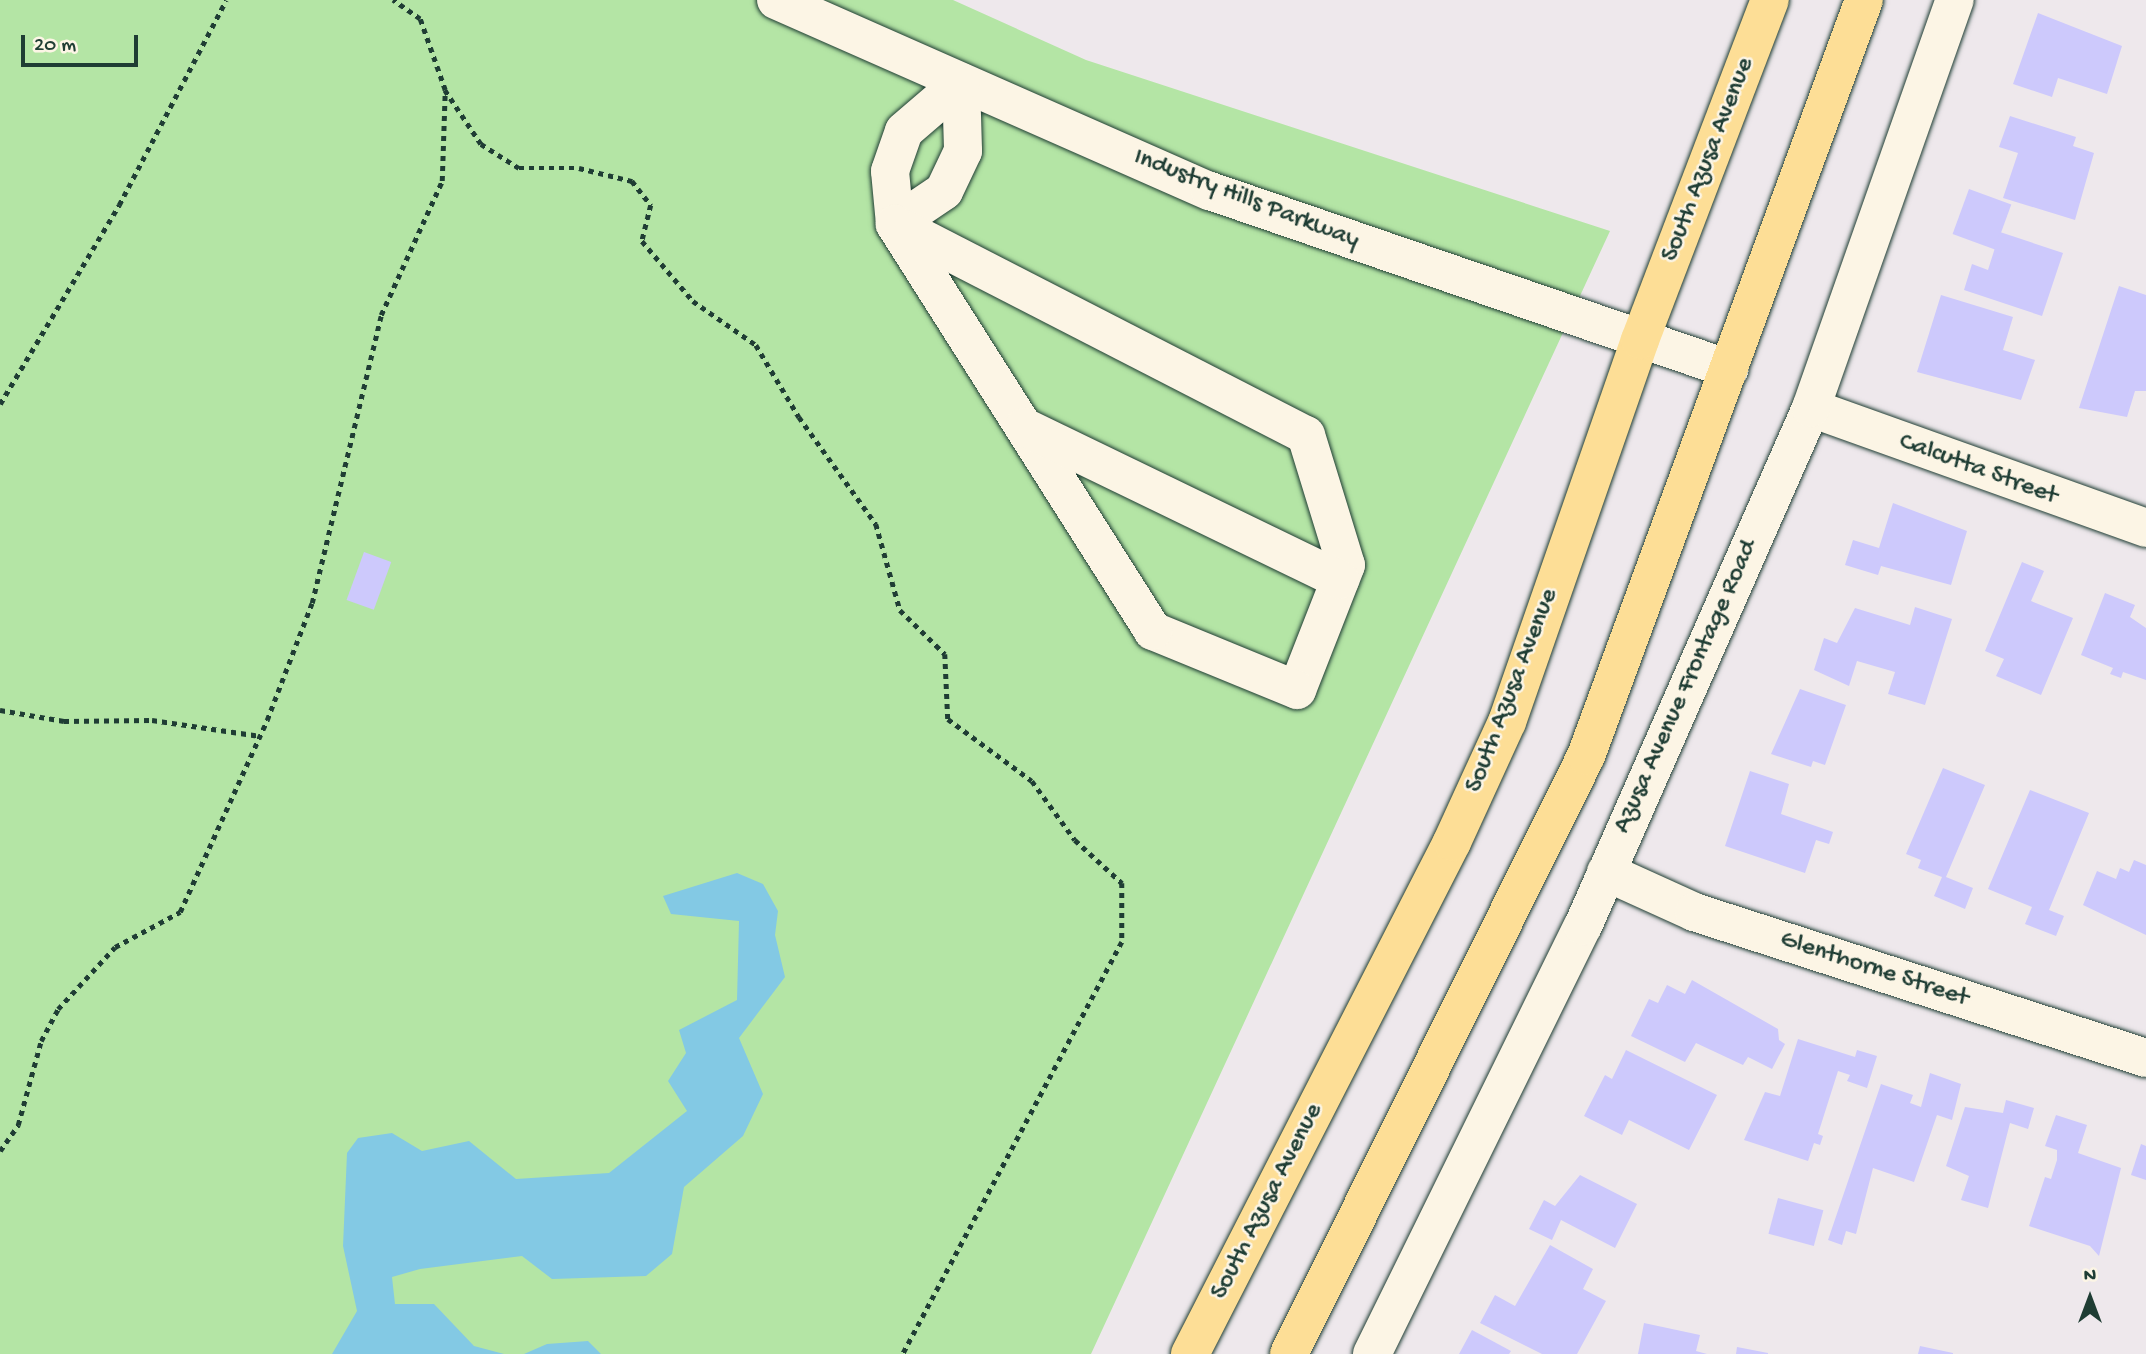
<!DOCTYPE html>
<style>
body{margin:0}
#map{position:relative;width:2146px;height:1354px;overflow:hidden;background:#eee8ec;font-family:"Gochi Hand",sans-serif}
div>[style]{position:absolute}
.green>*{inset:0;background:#b4e5a5}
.water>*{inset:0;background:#83c9e4}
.building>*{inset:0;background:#cdc9fc;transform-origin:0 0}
.path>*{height:4.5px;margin-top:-2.25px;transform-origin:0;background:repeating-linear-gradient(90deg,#1f3d34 0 5px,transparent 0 10px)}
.roads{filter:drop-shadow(0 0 2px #1f3d34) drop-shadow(0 0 2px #1f3d34)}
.minor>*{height:38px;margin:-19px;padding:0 19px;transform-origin:19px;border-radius:19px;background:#fcf5e5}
.major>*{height:38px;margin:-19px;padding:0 19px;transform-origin:19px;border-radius:19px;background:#fdde96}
span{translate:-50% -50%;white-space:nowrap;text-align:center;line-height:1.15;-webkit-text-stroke:5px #fcf5e5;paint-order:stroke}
.street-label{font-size:26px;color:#1f3d34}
.north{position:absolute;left:2055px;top:1263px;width:70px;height:70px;-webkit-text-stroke:5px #fcf5e5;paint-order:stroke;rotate:0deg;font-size:19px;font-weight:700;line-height:28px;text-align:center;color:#1f3d34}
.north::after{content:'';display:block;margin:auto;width:24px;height:32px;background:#1f3d34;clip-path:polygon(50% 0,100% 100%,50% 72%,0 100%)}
.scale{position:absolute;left:21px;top:35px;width:117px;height:32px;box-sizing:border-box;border:4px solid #1f3d34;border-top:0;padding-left:9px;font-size:21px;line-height:24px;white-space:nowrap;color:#1f3d34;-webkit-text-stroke:5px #fcf5e5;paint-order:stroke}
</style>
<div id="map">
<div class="green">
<div style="clip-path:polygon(0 0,953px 0,1086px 60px,1610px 231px,1091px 1354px,0 1354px)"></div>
</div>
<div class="water">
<div style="clip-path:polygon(737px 873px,763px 884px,778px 911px,775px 935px,785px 977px,739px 1038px,763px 1094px,743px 1136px,684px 1187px,672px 1254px,646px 1276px,552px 1279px,522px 1256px,420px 1269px,392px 1277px,395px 1304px,434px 1304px,474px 1346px,504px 1354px,332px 1354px,357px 1311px,343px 1246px,347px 1153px,358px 1138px,392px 1133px,422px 1151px,469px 1141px,516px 1179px,609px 1173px,687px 1111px,668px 1081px,686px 1053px,679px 1030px,737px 1000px,739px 921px,671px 914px,663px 896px)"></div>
<div style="clip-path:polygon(588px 1341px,601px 1354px,524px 1354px,547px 1344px)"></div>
</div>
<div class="building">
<div style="clip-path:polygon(2038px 13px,2122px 46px,2107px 94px,2058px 78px,2052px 97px,2013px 84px)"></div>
<div style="clip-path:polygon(2010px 116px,2076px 137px,2073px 146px,2094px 153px,2075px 220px,2003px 198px,2018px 153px,1999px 147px)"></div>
<div style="left:1969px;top:189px;width:45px;height:48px;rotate:20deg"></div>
<div style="clip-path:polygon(2000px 232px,2063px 253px,2042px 316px,1964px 290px,1972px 264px,1988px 270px)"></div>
<div style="clip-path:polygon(2119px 286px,2146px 295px,2146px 391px,2135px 391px,2127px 417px,2079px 408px)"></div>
<div style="clip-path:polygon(1941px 295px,2013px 317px,2003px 350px,2035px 360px,2021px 400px,1917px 372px)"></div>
<div style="clip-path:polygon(1893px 503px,1967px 531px,1951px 585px,1881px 566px,1878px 575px,1845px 565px,1853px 540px,1879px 548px)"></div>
<div style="left:364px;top:552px;width:29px;height:51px;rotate:20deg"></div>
<div style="clip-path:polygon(2022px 562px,2044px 571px,2031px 601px,2073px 618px,2041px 695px,1996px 676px,2004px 659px,1985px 651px)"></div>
<div style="clip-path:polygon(2105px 593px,2135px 605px,2130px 617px,2146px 628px,2146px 680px,2123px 672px,2121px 678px,2110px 674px,2113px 668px,2081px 655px)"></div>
<div style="clip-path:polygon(1915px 607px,1952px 619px,1925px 705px,1888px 694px,1895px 672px,1857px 661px,1849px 686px,1814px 670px,1824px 638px,1837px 643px,1855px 608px,1910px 625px)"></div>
<div style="clip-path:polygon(1800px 689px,1846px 705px,1825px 765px,1813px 761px,1811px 767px,1771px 754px)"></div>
<div style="clip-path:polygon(1943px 768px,1985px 785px,1946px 877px,1973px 888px,1965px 909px,1934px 896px,1942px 877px,1918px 868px,1921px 860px,1906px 854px)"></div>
<div style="clip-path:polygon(1750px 771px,1789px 784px,1781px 814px,1833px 832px,1829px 844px,1816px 840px,1805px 873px,1725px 846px)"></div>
<div style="clip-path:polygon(2030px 790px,2089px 813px,2049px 910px,2064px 916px,2056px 936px,2025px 924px,2032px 907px,1988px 889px)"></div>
<div style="clip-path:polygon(2134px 860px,2146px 865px,2146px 935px,2083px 905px,2097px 871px,2116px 879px,2120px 868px,2129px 872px)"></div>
<div style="clip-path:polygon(1692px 980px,1778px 1029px,1779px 1040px,1785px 1044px,1772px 1069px,1748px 1057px,1743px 1065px,1696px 1043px,1685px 1062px,1631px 1036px,1649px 999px,1658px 1003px,1667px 985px,1685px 994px)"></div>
<div style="clip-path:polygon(1798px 1039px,1855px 1057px,1857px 1050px,1877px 1056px,1867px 1088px,1847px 1081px,1850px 1075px,1838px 1071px,1818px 1134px,1823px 1136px,1820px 1145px,1814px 1143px,1808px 1161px,1744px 1140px,1765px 1092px,1780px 1096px)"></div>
<div style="clip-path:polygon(1626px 1050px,1717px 1095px,1689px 1150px,1629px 1120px,1622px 1135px,1584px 1116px,1605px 1075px,1612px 1079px)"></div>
<div style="clip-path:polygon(1930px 1073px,1961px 1084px,1952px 1120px,1937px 1115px,1914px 1182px,1873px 1168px,1856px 1234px,1846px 1231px,1842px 1245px,1828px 1240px,1881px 1084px,1913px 1095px,1910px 1103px,1921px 1107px)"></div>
<div style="clip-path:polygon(2006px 1100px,2034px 1108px,2028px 1129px,2010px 1123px,1988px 1208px,1961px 1200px,1969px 1176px,1946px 1166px,1965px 1107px,2003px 1113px)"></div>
<div style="clip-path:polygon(2056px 1115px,2087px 1125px,2078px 1153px,2121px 1168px,2099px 1256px,2090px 1246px,2029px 1226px,2045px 1177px,2051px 1179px,2057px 1160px,2057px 1150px,2045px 1146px)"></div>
<div style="clip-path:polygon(2141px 1144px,2146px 1146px,2146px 1180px,2131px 1175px)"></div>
<div style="clip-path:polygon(1580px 1175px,1637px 1204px,1615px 1248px,1561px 1220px,1552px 1240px,1529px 1229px,1544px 1200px,1555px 1206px)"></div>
<div style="left:1778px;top:1198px;width:47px;height:37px;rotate:15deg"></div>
<div style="clip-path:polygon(1550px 1245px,1593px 1269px,1583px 1289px,1606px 1301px,1577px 1354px,1542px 1354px,1480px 1323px,1495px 1295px,1515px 1306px)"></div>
<div style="clip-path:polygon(1644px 1323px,1700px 1335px,1696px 1351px,1707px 1354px,1638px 1354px)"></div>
<div style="clip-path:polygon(1472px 1330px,1511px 1351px,1509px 1354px,1459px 1354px)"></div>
<div style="clip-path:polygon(1920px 1346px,1953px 1353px,1953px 1354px,1918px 1354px)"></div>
<div style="clip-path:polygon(1737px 1347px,1768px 1353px,1768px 1354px,1736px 1354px)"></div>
</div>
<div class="path">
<div style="left:445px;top:90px;width:65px;rotate:56.3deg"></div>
<div style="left:481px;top:144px;width:45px;rotate:32.3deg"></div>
<div style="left:519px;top:168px;width:60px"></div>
<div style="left:579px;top:168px;width:55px;rotate:13.8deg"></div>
<div style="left:632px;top:181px;width:31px;rotate:52deg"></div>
<div style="left:651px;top:205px;width:37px;rotate:104deg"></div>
<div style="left:642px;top:241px;width:79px;rotate:49.6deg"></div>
<div style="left:693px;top:301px;width:77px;rotate:34.9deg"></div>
<div style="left:756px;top:345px;width:84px;rotate:59.2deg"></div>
<div style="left:799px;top:417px;width:132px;rotate:54.3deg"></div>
<div style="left:876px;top:524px;width:89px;rotate:74.4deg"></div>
<div style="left:900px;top:610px;width:63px;rotate:44.4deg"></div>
<div style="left:945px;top:654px;width:65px;rotate:87.4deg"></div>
<div style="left:948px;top:719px;width:104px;rotate:36.4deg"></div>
<div style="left:1032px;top:781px;width:73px;rotate:53.9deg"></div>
<div style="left:1075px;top:840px;width:64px;rotate:42.5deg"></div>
<div style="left:1122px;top:883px;width:59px;rotate:90deg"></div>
<div style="left:1122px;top:942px;width:467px;rotate:118deg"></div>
<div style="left:0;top:404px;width:232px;rotate:-59.1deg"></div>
<div style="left:119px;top:205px;width:231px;rotate:-62.4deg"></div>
<div style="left:0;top:710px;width:65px;rotate:9.8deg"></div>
<div style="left:64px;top:721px;width:88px;rotate:-0.7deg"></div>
<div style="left:152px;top:720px;width:109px;rotate:8.4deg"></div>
<div style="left:0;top:1151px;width:32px;rotate:-55deg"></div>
<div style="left:18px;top:1125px;width:87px;rotate:-74.7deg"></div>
<div style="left:41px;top:1041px;width:36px;rotate:-62deg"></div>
<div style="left:58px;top:1009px;width:84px;rotate:-47.4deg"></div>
<div style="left:115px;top:947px;width:74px;rotate:-28.3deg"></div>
<div style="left:180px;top:912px;width:211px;rotate:-65.6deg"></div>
<div style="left:267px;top:720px;width:125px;rotate:-69deg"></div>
<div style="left:312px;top:603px;width:296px;rotate:-76.5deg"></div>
<div style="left:381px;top:315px;width:147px;rotate:-65.5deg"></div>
<div style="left:442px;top:181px;width:91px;rotate:-88.1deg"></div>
<div style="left:445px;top:90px;width:75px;rotate:-109.4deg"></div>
<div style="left:420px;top:19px;width:33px;rotate:-145deg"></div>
</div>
<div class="roads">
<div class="minor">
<div style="left:776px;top:0;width:474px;rotate:23.8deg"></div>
<div style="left:1210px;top:191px;width:549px;rotate:18.93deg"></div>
<div style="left:961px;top:82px;width:69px;rotate:88.3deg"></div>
<div style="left:963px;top:151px;width:44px;rotate:115.4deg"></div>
<div style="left:944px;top:191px;width:59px;rotate:146deg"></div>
<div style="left:895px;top:224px;width:53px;rotate:-95.4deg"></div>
<div style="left:890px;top:171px;width:42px;rotate:-70.7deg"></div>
<div style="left:904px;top:131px;width:75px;rotate:-40.7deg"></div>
<div style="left:895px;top:224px;width:462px;rotate:27.2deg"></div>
<div style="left:1306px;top:435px;width:136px;rotate:72.9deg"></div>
<div style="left:1346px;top:565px;width:134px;rotate:111.4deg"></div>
<div style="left:1297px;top:690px;width:156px;rotate:-157.7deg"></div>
<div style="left:1153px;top:631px;width:482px;rotate:-122.4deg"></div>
<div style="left:1811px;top:408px;width:356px;rotate:19.7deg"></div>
<div style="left:1024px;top:427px;width:351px;rotate:25.8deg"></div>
<div style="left:1606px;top:872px;width:97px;rotate:24.4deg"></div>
<div style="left:1694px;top:912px;width:475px;rotate:17.9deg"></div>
<div style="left:1372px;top:1354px;width:477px;rotate:-63.8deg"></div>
<div style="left:1583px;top:926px;width:566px;rotate:-66.24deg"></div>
<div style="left:1811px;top:408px;width:433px;rotate:-70.6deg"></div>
</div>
<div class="major">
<div style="left:1190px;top:1354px;width:575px;rotate:-62.9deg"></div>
<div style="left:1452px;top:842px;width:132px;rotate:-65.4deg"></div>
<div style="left:1507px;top:722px;width:404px;rotate:-70.8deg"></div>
<div style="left:1640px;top:340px;width:364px;rotate:-69.1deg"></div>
<div style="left:1289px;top:1354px;width:668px;rotate:-63.59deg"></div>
<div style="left:1586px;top:756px;width:805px;rotate:-69.81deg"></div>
</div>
</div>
<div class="street-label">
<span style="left:1709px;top:160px;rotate:-69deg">South Azusa Avenue</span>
<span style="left:1246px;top:200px;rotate:21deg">Industry Hills Parkway</span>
<span style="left:1978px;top:470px;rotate:20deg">Calcutta Street</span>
<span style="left:1687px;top:687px;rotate:-66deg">Azusa Avenue Frontage Road</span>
<span style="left:1513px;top:691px;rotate:-69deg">South Azusa Avenue</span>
<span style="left:1874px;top:970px;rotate:18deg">Glenthorne Street</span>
<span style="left:1268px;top:1202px;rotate:-63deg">South Azusa Avenue</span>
</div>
<div class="north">N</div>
<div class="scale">20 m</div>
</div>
